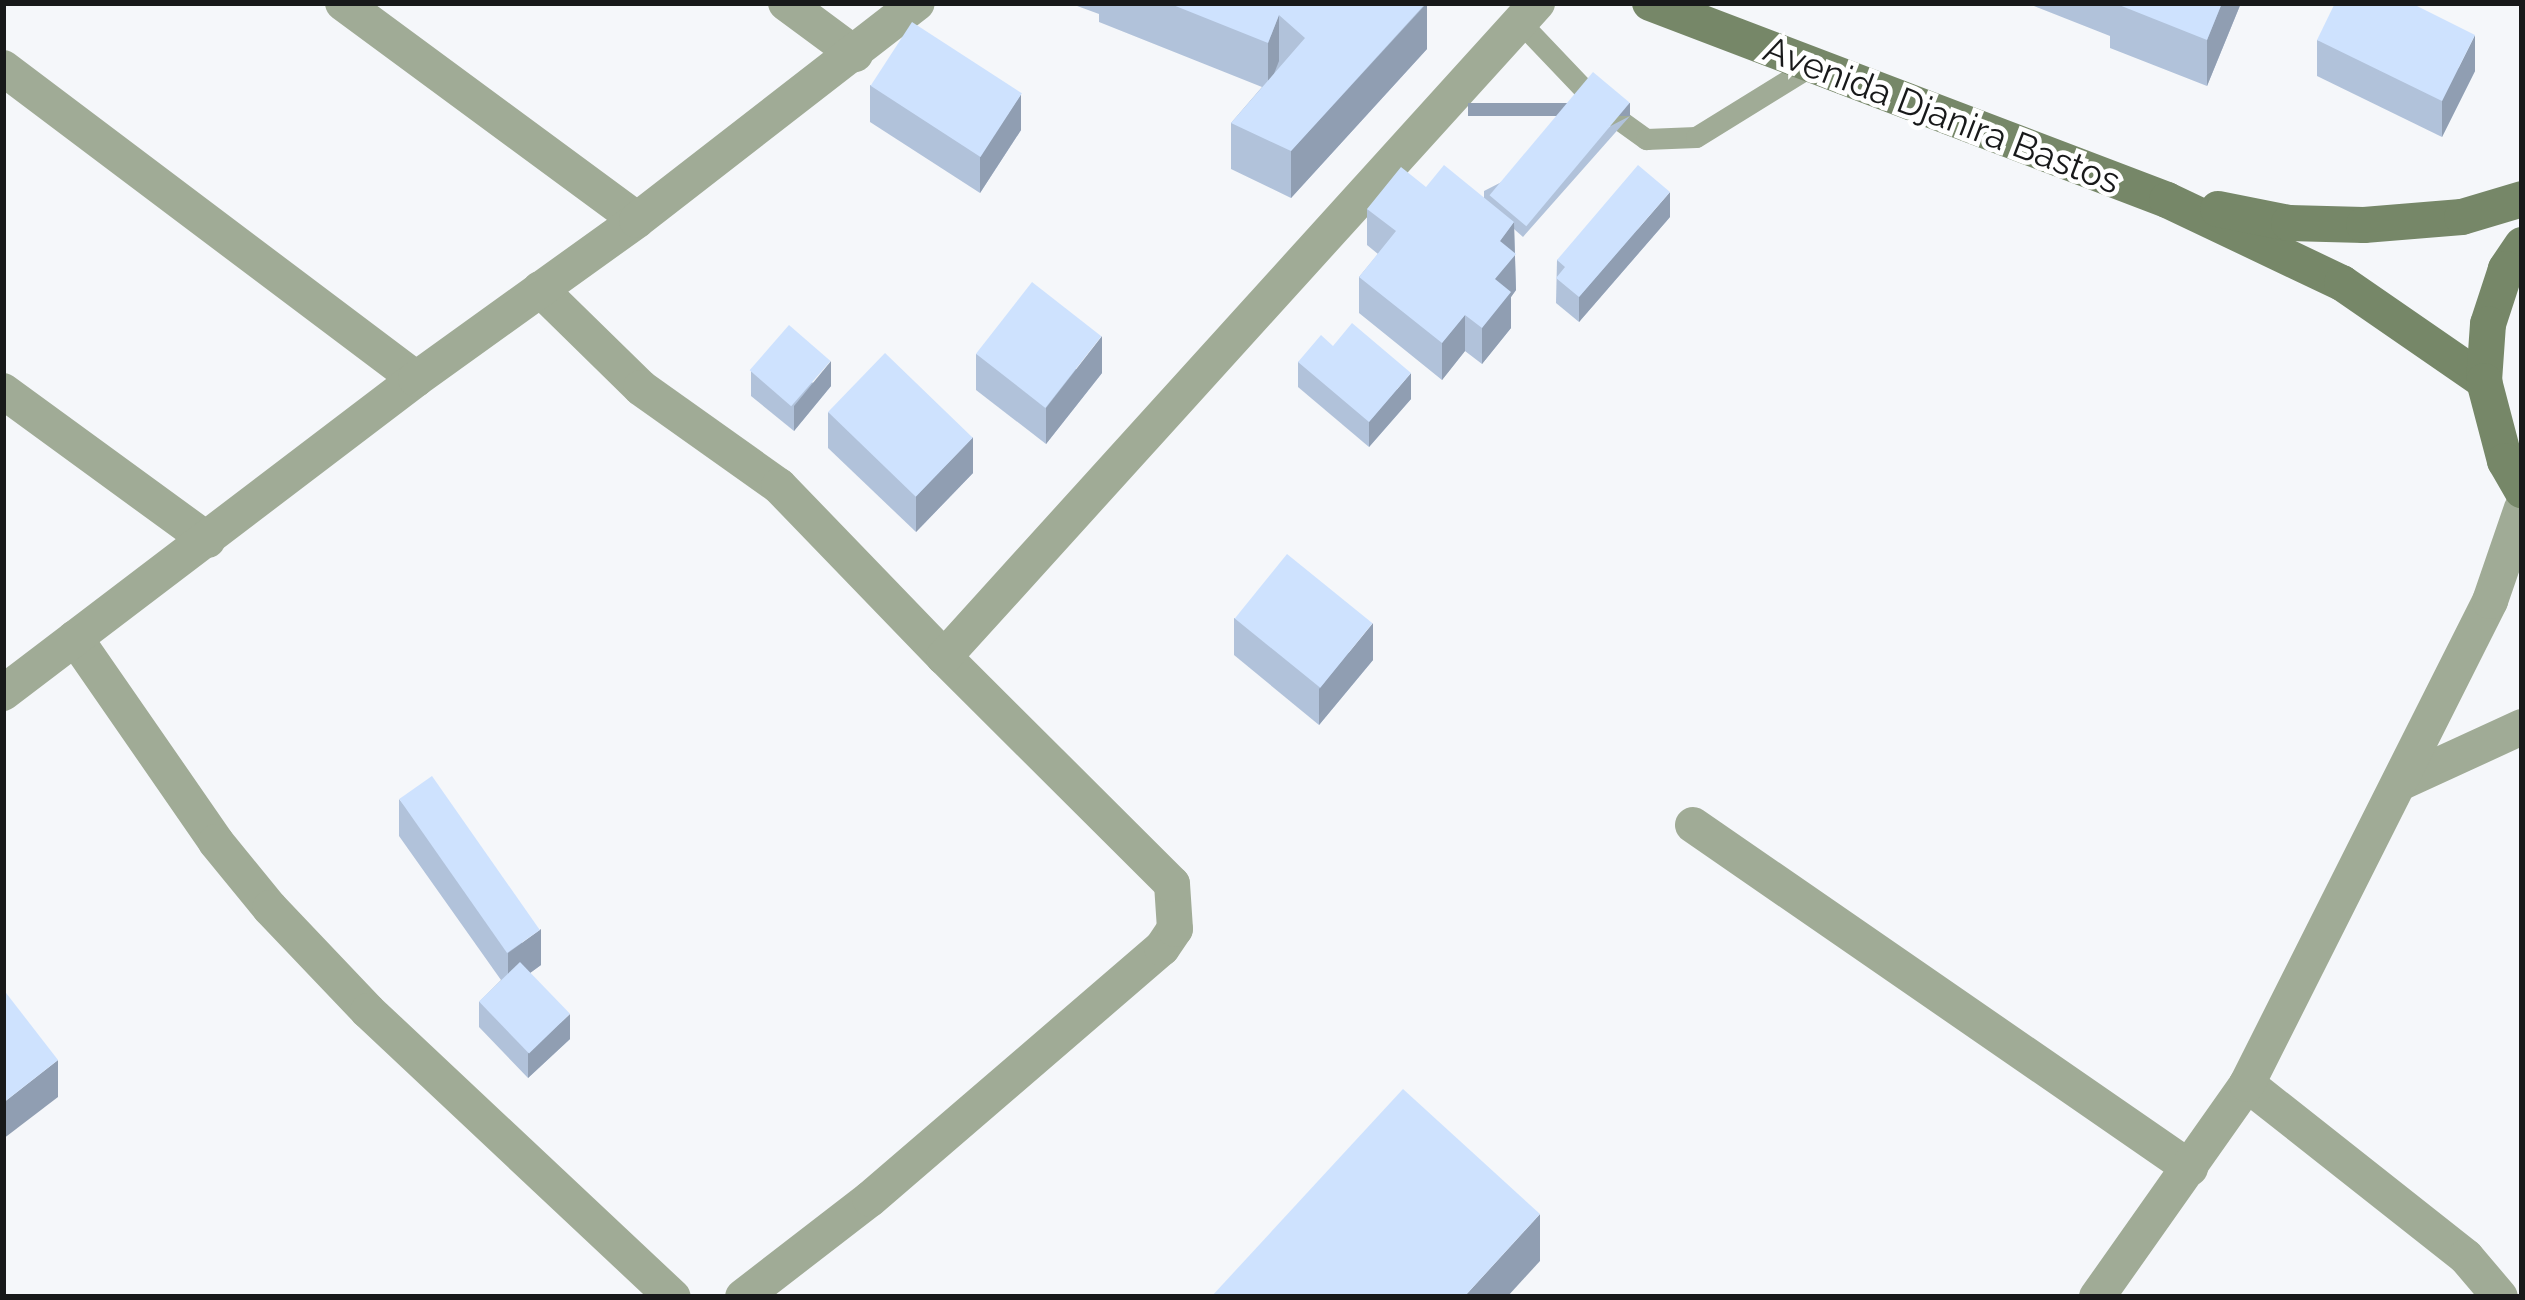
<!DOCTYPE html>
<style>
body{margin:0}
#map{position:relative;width:2525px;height:1300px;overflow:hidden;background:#f5f7fa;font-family:Raleway,sans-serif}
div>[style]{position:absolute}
.service>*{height:21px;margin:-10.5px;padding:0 10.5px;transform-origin:10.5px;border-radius:10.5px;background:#a0ab96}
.minor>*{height:36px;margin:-18px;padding:0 18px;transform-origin:18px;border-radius:18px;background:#a0ab96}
.secondary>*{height:36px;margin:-18px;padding:0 18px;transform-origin:18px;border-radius:18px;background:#768768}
.wall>*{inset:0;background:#b1c2da}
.shaded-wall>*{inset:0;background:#909eb2;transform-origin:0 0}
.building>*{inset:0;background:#cee2fe;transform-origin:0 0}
span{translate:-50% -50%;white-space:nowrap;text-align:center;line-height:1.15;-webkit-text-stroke:9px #fff;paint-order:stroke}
.street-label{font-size:36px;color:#18191a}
.frame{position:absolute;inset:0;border:6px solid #18191a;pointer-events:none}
</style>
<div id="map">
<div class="service">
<div style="left:1520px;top:22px;width:116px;rotate:46.4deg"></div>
<div style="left:1600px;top:106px;width:57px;rotate:35.7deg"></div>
<div style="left:1646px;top:139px;width:50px;rotate:-2.3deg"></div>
<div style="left:1696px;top:137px;width:135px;rotate:-31.7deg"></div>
</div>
<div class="minor">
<div style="left:343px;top:3px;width:365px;rotate:36.4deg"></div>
<div style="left:786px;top:3px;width:86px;rotate:36.5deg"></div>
<div style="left:3px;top:68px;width:517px;rotate:36.98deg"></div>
<div style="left:540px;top:289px;width:141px;rotate:44.4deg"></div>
<div style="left:641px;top:388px;width:169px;rotate:35.4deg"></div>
<div style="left:779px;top:486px;width:238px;rotate:46deg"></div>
<div style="left:3px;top:391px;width:253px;rotate:36.1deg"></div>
<div style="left:75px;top:638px;width:248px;rotate:55.3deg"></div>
<div style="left:216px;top:842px;width:85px;rotate:50.7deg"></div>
<div style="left:270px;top:908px;width:142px;rotate:46.4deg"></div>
<div style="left:368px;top:1011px;width:418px;rotate:43.2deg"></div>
<div style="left:3px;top:693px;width:519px;rotate:-37.25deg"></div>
<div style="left:416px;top:379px;width:272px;rotate:-35.7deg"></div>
<div style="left:637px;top:220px;width:354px;rotate:-37.8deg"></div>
<div style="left:2400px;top:783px;width:134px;rotate:-24.7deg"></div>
<div style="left:1693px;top:825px;width:604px;rotate:34.61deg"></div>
<div style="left:2247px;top:1084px;width:279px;rotate:38.3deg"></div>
<div style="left:2466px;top:1257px;width:52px;rotate:49.6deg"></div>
<div style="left:743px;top:1297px;width:160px;rotate:-37.7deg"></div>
<div style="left:870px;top:1199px;width:385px;rotate:-40.7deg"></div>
<div style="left:1162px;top:948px;width:23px;rotate:-56deg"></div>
<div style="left:1175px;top:929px;width:45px;rotate:-93.8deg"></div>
<div style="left:1172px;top:884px;width:322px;rotate:-135.1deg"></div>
<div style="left:944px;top:657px;width:883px;rotate:-47.8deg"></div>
<div style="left:2097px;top:1297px;width:261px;rotate:-54.8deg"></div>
<div style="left:2247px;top:1084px;width:541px;rotate:-63.29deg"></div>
<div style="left:2490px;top:601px;width:98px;rotate:-71deg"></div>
</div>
<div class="secondary">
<div style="left:1650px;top:3px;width:553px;rotate:20.86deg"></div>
<div style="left:2167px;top:200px;width:194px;rotate:25.4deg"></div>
<div style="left:2342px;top:283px;width:173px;rotate:34.6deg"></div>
<div style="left:2218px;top:209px;width:72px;rotate:11.2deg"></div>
<div style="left:2289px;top:223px;width:75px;rotate:1.5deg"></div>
<div style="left:2364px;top:225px;width:98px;rotate:-4.7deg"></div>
<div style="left:2462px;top:217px;width:63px;rotate:-16.7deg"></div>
<div style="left:2522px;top:245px;width:29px;rotate:124deg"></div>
<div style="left:2506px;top:269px;width:58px;rotate:108.1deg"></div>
<div style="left:2488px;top:324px;width:57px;rotate:94deg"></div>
<div style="left:2484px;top:381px;width:83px;rotate:75.3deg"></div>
<div style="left:2505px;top:461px;width:34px;rotate:60deg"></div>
</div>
<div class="wall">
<div style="clip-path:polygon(1069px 3px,1427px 3px,1427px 49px,1291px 198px,1231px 169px,1231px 123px,1262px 87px,1099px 22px,1099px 14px)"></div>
<div style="clip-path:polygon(2026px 3px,2241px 3px,2207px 86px,2110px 48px,2110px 36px)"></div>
<div style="clip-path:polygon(2317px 40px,2475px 71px,2442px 137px,2317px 76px)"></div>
<div style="clip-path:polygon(870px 85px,1021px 130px,980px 193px,870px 122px)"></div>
<div style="clip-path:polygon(1630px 116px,1523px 237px,1514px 229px,1516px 290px,1511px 297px,1511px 328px,1482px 364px,1465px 351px,1442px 380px,1359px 313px,1359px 277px,1378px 254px,1367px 245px,1367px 209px,1426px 187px,1484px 198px,1484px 191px)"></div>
<div style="clip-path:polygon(1670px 217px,1579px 322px,1556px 303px,1557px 260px)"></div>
<div style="clip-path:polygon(1333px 346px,1411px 399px,1369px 447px,1298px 387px,1298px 362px)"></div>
<div style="clip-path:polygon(976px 354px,1102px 373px,1046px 444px,976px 390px)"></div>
<div style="clip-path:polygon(751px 371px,831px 386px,794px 431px,751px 396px)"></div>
<div style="clip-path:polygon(828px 412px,973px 473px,916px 532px,828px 448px)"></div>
<div style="clip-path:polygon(1234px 618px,1373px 660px,1319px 725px,1234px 655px)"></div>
<div style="clip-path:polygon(399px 799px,541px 965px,530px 973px,570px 1039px,528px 1078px,479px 1027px,479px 1002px,501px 980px,399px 836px)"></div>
</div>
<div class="shaded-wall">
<div style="clip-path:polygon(1427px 3px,1427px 49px,1291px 198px,1291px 151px)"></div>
<div style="clip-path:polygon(2222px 3px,2241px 3px,2207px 86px,2207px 40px)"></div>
<div style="clip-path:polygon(1279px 15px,1279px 61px,1268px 89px,1268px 43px)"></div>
<div style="clip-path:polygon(2475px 35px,2475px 71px,2442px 137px,2442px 101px)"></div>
<div style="clip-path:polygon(1021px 94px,1021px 130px,980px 193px,980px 156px)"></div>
<div style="left:1630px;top:103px;width:13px;height:162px;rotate:90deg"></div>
<div style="clip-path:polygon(1670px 192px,1670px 217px,1579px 322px,1579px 297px)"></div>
<div style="clip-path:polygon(1514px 222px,1516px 290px,1511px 297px,1511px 328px,1482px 364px,1482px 328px,1495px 279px,1500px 241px)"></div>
<div style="clip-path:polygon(1465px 315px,1465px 351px,1442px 380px,1442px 343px)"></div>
<div style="clip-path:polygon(1102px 336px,1102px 373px,1046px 444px,1046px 408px)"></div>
<div style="clip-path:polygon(831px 361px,831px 386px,794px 431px,794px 406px)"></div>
<div style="clip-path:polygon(1411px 373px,1411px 399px,1369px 447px,1369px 422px)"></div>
<div style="clip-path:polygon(973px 437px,973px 473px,916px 532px,916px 496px)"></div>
<div style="clip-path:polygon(1373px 623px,1373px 660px,1319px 725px,1319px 689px)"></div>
<div style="clip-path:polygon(541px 929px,541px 965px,508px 989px,508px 953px)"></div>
<div style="clip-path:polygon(570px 1014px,570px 1039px,528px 1078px,528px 1053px)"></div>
<div style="clip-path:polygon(58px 1060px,58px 1097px,3px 1139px,3px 1103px)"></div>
<div style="clip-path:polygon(1540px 1214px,1540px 1261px,1507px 1297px,1464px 1297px)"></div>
</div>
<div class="building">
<div style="clip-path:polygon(1168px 3px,1426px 3px,1291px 151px,1231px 123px,1305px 38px,1279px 15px,1268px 43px)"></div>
<div style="clip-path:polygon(2114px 3px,2222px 3px,2207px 40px)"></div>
<div style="clip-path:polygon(2335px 3px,2411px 3px,2475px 35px,2442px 101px,2317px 40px)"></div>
<div style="left:912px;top:22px;width:131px;height:76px;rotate:33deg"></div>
<div style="left:1593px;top:72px;width:48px;height:161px;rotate:40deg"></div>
<div style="clip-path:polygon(1444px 165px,1514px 222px,1500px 241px,1516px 254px,1495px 279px,1511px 292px,1482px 328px,1465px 315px,1442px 343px,1359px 277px,1396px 231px,1367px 209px,1401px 167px,1426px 187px)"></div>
<div style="clip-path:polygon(1638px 165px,1670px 192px,1579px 297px,1556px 278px,1565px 267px,1557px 260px)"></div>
<div style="left:1032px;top:282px;width:88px;height:91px;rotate:38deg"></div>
<div style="clip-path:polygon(1352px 323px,1411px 373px,1369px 422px,1298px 362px,1321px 335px,1333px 346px)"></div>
<div style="left:789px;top:325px;width:55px;height:60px;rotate:41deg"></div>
<div style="left:885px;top:353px;width:122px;height:82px;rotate:44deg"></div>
<div style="left:1287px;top:554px;width:110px;height:83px;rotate:39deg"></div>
<div style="left:432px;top:776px;width:188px;height:40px;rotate:55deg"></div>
<div style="left:520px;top:962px;width:72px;height:57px;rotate:46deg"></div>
<div style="clip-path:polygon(3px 989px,58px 1060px,3px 1103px)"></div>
<div style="clip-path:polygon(1403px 1089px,1540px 1214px,1464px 1297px,1211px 1297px)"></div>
</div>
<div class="street-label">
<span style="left:1942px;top:115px;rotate:21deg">Avenida Djanira Bastos</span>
</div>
<div class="frame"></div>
</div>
